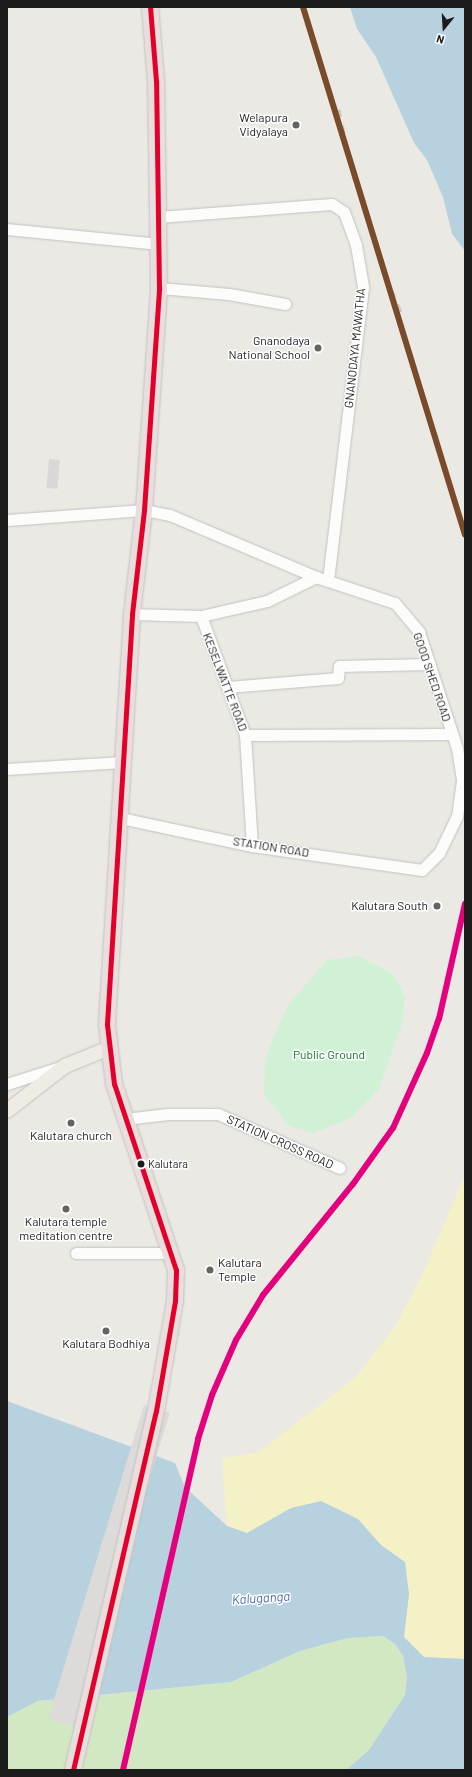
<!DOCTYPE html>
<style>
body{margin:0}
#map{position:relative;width:472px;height:1777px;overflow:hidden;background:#eae9e4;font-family:Barlow,sans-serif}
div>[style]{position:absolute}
.residential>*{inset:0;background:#d9d8d6;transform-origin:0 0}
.grass>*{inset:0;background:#d2e8c2}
.sand>*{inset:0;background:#f5f1c7}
.park>*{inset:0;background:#d1f1d6}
.water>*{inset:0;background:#b8d1de}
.pier>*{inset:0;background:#dcdbd9;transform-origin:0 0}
.roads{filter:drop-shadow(0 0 1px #c3c2c0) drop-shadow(0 0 1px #c3c2c0)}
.minor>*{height:11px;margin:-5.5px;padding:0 5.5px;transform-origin:5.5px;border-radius:5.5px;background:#fcfcfb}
.major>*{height:14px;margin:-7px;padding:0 7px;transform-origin:7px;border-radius:7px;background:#efece3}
.highway>*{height:16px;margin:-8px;padding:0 8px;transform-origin:8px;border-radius:8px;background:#e9dede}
.rail>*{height:3px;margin-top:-1.5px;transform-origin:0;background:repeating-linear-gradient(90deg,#c9c9c8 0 8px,transparent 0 16px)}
.bus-1>*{height:5px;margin:-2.5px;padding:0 2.5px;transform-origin:2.5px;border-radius:2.5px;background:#e4002b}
.rail-1>*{height:6px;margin:-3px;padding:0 3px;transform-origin:3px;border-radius:3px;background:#e5007d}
.rail-2>*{height:6px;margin:-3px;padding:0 3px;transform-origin:3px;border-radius:3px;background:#7a4b2a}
.dots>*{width:11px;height:11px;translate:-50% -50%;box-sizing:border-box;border:2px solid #fff;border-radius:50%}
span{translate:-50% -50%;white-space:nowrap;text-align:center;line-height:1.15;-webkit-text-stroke:3px #fff;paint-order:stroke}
.bus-label{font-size:11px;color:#1c1c1c}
.left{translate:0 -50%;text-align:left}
.poi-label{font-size:12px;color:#1c1c1c}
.right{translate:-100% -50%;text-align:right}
.street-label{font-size:12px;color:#1c1c1c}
.park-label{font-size:12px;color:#0c7723}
.water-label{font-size:13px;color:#4a6eaa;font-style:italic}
.frame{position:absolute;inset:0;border:8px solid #1c1c1c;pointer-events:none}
.north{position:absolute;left:424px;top:8px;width:40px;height:40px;-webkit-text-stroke:3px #fff;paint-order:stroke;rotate:198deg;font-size:11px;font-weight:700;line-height:16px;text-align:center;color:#1c1c1c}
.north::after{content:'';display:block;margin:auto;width:14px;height:18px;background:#1c1c1c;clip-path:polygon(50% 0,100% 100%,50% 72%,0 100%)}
</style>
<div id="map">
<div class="residential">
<div style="left:49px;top:459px;width:11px;height:29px;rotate:5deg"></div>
</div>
<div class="grass">
<div style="clip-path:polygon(383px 1636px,395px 1644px,403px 1656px,407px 1677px,405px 1695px,369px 1750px,346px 1770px,7px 1770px,7px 1717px,38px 1701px,231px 1682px,300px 1651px,348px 1638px)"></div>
</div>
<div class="sand">
<div style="clip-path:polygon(465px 1175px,465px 1659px,424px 1657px,404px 1637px,409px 1594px,405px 1562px,381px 1545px,358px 1519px,291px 1508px,247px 1533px,227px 1526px,222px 1458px,259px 1452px,355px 1378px,395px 1327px,423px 1273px)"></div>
</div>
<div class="park">
<div style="clip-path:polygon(359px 956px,393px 974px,405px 997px,402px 1023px,379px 1089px,351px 1118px,314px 1133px,289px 1126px,264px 1094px,265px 1062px,273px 1038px,288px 1005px,327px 960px)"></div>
</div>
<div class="water">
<div style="clip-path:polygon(350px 7px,465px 7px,465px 251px,452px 234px,443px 197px,427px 160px,414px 143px,376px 57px,357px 29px)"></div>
<div style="clip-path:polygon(7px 1401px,175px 1463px,185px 1487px,227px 1526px,247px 1533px,291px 1508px,321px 1501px,358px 1519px,381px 1545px,405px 1562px,409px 1594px,404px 1637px,424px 1657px,465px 1659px,465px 1770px,346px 1770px,369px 1750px,405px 1695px,407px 1677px,403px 1656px,395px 1644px,383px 1636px,348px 1638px,300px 1651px,231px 1682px,38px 1701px,7px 1717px)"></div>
</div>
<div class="pier">
<div style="left:144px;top:1405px;width:27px;height:328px;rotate:17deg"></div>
</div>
<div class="roads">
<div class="minor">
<div style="left:158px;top:217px;width:174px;rotate:-4.3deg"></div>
<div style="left:332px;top:204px;width:14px;rotate:34deg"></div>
<div style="left:344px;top:212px;width:35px;rotate:70deg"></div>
<div style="left:356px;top:245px;width:43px;rotate:80.5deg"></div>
<div style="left:363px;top:287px;width:294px;rotate:96.8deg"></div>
<div style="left:7px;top:229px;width:153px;rotate:5.6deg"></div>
<div style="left:159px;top:288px;width:70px;rotate:4.9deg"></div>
<div style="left:229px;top:294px;width:57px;rotate:10.1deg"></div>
<div style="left:7px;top:520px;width:137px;rotate:-4.2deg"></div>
<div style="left:144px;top:510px;width:26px;rotate:11deg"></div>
<div style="left:170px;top:515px;width:159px;rotate:23deg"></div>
<div style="left:316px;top:577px;width:83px;rotate:18.2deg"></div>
<div style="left:395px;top:603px;width:38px;rotate:50deg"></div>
<div style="left:419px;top:632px;width:122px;rotate:71.9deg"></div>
<div style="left:457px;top:748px;width:33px;rotate:81deg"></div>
<div style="left:462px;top:781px;width:35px;rotate:98deg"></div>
<div style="left:457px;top:816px;width:41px;rotate:115.9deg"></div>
<div style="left:439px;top:853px;width:24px;rotate:135deg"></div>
<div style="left:422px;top:870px;width:172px;rotate:-172deg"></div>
<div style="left:252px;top:846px;width:135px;rotate:-168deg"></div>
<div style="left:132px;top:614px;width:69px;rotate:1.7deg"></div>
<div style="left:201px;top:616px;width:68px;rotate:-12.8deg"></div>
<div style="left:267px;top:601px;width:55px;rotate:-26.1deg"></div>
<div style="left:201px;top:616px;width:127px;rotate:69.7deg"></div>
<div style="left:245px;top:735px;width:111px;rotate:86.4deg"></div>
<div style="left:228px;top:687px;width:110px;rotate:-4.7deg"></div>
<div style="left:338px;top:678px;width:12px;rotate:-85deg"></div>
<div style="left:339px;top:666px;width:91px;rotate:-1.3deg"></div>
<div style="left:245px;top:735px;width:206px;rotate:-0.3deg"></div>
<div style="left:7px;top:769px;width:115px;rotate:-3.5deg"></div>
<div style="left:7px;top:1084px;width:56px;rotate:-17.8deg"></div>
<div style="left:125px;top:1119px;width:43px;rotate:-6.6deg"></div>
<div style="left:168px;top:1114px;width:50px"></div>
<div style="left:218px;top:1114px;width:133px;rotate:23.9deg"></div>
<div style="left:76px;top:1253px;width:94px"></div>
</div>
<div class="major">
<div style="left:7px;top:1111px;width:73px;rotate:-37.8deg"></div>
<div style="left:65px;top:1066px;width:48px;rotate:-22.2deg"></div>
</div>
<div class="highway">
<div style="left:73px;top:1770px;width:368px;rotate:-77deg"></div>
<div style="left:156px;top:1411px;width:112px;rotate:-80.2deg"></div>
<div style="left:175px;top:1301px;width:31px;rotate:-88deg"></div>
<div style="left:176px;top:1270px;width:196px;rotate:-108.4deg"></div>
<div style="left:114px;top:1084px;width:60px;rotate:-96.7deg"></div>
<div style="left:107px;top:1024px;width:411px;rotate:-86.5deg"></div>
<div style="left:132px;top:614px;width:105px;rotate:-83.4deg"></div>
<div style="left:144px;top:510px;width:223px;rotate:-86.1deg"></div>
<div style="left:159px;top:288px;width:207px;rotate:-90.8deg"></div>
<div style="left:156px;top:81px;width:74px;rotate:-94.6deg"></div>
</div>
</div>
<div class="rail">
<div style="left:339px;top:109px;width:72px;rotate:77.9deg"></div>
<div style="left:379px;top:260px;width:64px;rotate:67deg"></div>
</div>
<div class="bus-1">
<div style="left:73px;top:1770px;width:368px;rotate:-77deg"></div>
<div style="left:156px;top:1411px;width:112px;rotate:-80.2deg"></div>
<div style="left:175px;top:1301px;width:31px;rotate:-88deg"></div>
<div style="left:176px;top:1270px;width:196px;rotate:-108.4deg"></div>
<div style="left:114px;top:1084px;width:60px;rotate:-96.7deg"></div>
<div style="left:107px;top:1024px;width:411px;rotate:-86.5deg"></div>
<div style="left:132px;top:614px;width:105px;rotate:-83.4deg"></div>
<div style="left:144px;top:510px;width:223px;rotate:-86.1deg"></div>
<div style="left:159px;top:288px;width:207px;rotate:-90.8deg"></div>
<div style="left:156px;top:81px;width:74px;rotate:-94.6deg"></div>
</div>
<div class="rail-1">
<div style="left:123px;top:1770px;width:339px;rotate:-77.2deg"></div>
<div style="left:198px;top:1439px;width:46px;rotate:-72.3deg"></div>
<div style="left:212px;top:1395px;width:60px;rotate:-66.4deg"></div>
<div style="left:236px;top:1340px;width:52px;rotate:-59deg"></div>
<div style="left:263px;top:1295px;width:143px;rotate:-51deg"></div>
<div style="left:353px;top:1184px;width:69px;rotate:-54.5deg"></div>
<div style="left:393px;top:1128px;width:82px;rotate:-65.6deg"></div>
<div style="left:427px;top:1053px;width:36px;rotate:-71deg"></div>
<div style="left:439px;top:1019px;width:118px;rotate:-77.3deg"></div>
</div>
<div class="rail-2">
<div style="left:303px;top:7px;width:552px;rotate:72.94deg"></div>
</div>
<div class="dots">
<div style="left:296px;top:125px;background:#646462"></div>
<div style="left:318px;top:348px;background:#646462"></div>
<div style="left:437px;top:906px;background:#646462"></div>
<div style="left:71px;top:1123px;background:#646462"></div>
<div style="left:141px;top:1164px;background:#1c1c1c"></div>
<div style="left:66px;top:1209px;background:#646462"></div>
<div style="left:210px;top:1270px;background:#646462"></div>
<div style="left:106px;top:1331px;background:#646462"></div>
</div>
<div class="bus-label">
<span class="left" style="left:148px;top:1164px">Kalutara</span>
</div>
<div class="poi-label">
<span class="right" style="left:288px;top:125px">Welapura<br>Vidyalaya</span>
<span class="right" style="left:310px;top:348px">Gnanodaya<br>National School</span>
<span class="right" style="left:428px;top:906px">Kalutara South</span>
<span style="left:71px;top:1136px">Kalutara church</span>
<span style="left:66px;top:1229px">Kalutara temple<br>meditation centre</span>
<span class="left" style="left:218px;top:1270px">Kalutara<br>Temple</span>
<span style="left:106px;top:1344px">Kalutara Bodhiya</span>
</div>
<div class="street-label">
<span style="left:355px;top:348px;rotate:-84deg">GNANODAYA MAWATHA</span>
<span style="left:432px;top:677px;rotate:71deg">GOOD SHED ROAD</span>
<span style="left:225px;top:682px;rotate:69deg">KESELWATTE ROAD</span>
<span style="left:271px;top:847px;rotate:9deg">STATION ROAD</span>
<span style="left:280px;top:1142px;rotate:24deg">STATION CROSS ROAD</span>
</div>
<div class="park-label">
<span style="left:329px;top:1055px">Public Ground</span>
</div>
<div class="water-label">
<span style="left:261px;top:1598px;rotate:-4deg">Kaluganga</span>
</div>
<div class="frame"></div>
<div class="north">N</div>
</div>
